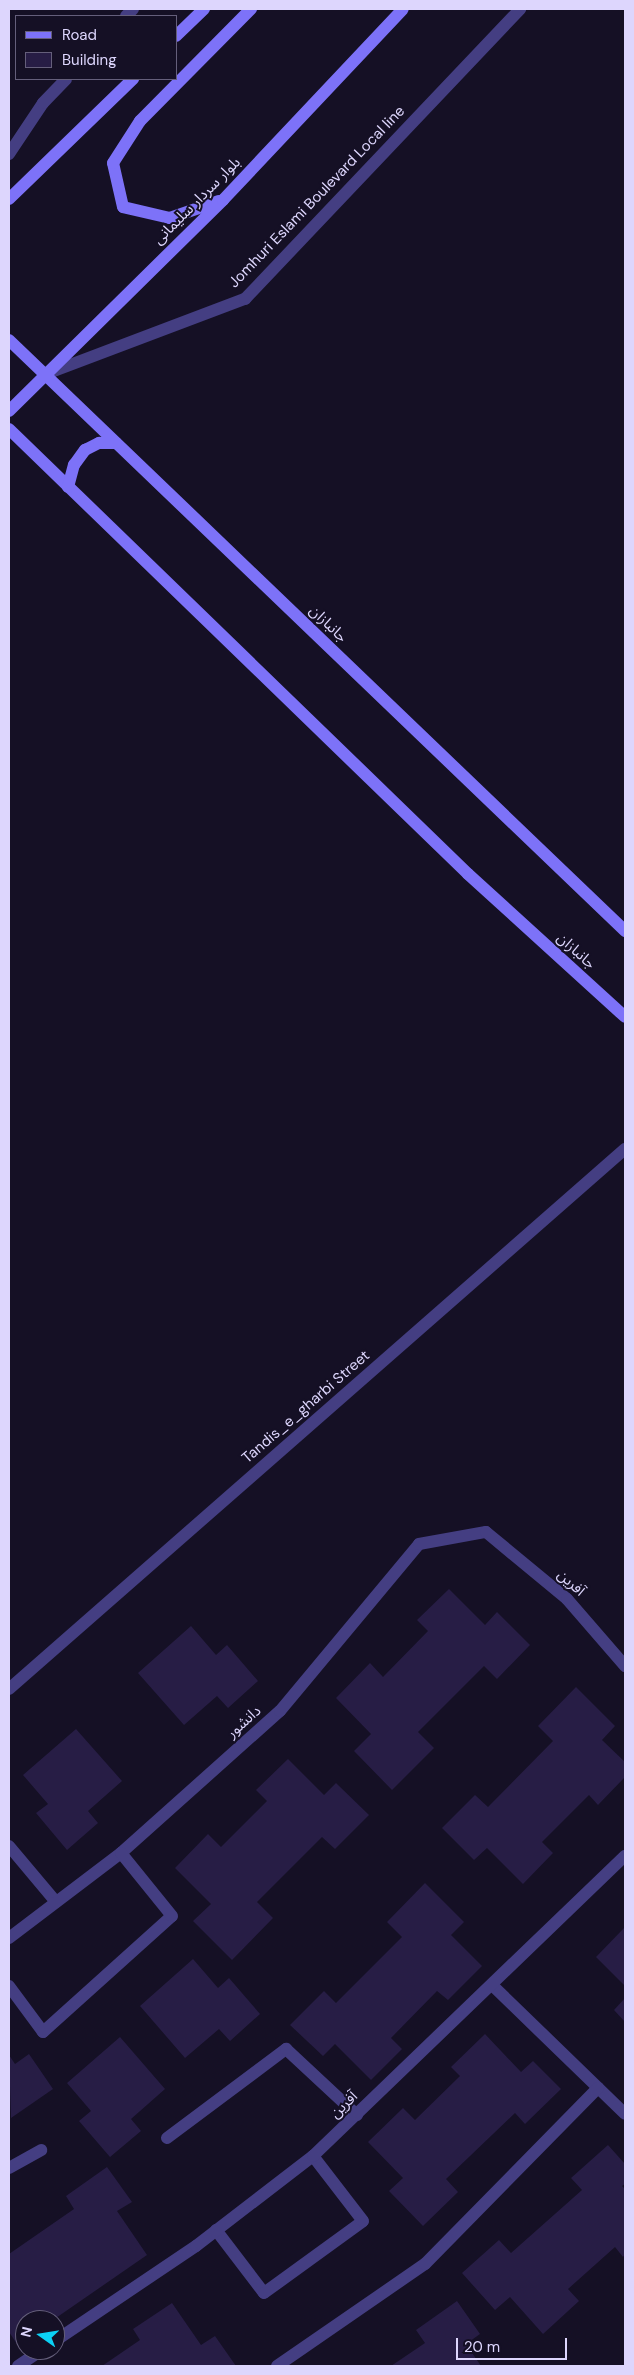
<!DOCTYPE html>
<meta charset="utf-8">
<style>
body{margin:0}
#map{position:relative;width:634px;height:2375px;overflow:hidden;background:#151025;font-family:"DM Sans","Noto Sans Arabic",sans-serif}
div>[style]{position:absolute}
.building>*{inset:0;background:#271d45}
.minor>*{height:12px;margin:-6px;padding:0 6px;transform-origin:6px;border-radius:6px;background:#443e82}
.tertiary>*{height:12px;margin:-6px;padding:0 6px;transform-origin:6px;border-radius:6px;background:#443e82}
.secondary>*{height:12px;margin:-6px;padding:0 6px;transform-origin:6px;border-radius:6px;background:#7d72f8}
span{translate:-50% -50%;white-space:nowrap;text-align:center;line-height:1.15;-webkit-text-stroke:4px #151025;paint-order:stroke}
.street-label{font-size:15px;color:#ddd6fd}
.frame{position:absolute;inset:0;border:10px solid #ddd6fd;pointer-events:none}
.legend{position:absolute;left:15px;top:15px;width:162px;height:65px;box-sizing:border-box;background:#151025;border:1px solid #655f7b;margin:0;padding:6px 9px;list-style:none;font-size:15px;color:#ddd6fd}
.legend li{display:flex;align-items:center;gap:10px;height:25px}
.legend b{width:25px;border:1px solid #655f7b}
.north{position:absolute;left:15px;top:2310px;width:50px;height:50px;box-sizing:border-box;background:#151025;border:1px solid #655f7b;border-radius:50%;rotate:283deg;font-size:14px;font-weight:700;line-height:20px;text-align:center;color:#ddd6fd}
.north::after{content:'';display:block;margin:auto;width:18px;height:22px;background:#0cd0f4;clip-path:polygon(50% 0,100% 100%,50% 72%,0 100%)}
.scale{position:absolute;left:456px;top:2338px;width:111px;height:22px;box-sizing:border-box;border:2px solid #ddd6fd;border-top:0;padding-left:6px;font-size:15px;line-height:18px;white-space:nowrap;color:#ddd6fd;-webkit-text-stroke:4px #151025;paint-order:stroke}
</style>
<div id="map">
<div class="building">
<div style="clip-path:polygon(449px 1589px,485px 1625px,497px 1612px,530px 1645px,497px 1679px,484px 1666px,418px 1732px,434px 1748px,392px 1790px,354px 1751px,371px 1734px,336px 1698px,370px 1663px,383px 1677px,428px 1631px,417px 1620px)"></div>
<div style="clip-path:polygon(191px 1626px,216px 1655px,227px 1645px,258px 1681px,228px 1708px,217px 1696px,184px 1725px,138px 1673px)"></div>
<div style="clip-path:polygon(576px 1687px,615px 1726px,602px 1740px,625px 1762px,625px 1777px,598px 1805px,589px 1795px,542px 1842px,553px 1853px,523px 1884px,487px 1848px,474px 1860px,442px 1828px,475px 1795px,488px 1807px,553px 1741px,538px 1726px)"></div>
<div style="clip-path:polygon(76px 1729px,122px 1781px,88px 1811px,98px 1823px,67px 1850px,36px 1813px,48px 1804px,23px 1775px)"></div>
<div style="clip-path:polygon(288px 1759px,324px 1795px,336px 1783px,369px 1815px,335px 1849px,322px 1837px,257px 1902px,273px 1918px,232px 1960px,193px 1921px,211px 1904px,175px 1868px,208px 1834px,221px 1847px,267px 1801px,256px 1790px)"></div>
<div style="clip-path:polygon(425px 1883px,464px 1922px,451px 1935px,482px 1966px,448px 2000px,437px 1991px,391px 2038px,402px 2049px,371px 2080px,335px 2044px,323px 2056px,290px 2025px,324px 1991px,336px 2003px,402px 1937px,387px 1922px)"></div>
<div style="clip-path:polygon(625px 1927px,625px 1986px,596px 1957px)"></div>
<div style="clip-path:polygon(193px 1959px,218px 1988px,229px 1978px,260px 2014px,230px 2041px,219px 2029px,185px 2058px,140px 2006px)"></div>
<div style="clip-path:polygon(625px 1998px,625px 2022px,614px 2010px)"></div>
<div style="clip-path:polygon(485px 2034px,521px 2072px,533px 2061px,561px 2089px,525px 2124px,515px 2113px,446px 2179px,458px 2192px,423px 2226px,389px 2191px,403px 2178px,368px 2142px,403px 2108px,415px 2120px,460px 2076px,451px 2067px)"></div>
<div style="clip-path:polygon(120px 2037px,165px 2089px,131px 2119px,141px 2131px,110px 2157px,79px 2121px,91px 2111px,67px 2083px)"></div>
<div style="clip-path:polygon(29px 2054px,53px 2089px,11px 2118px,9px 2055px,15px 2064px)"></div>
<div style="clip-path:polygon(608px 2145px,625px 2164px,625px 2184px,622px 2186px,625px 2189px,625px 2254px,623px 2257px,615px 2247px,568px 2289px,579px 2301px,543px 2334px,510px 2297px,495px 2310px,462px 2273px,499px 2240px,511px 2253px,582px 2190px,571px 2178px)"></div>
<div style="clip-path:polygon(107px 2167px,132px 2202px,117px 2211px,147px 2255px,53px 2320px,25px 2320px,25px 2339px,17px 2344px,9px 2332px,9px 2254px,74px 2209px,66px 2196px)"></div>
<div style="clip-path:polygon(457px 2301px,480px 2334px,466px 2344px,481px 2366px,391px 2366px,425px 2343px,416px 2330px)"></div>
<div style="clip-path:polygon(172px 2303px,201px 2345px,215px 2336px,236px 2366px,102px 2366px,140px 2340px,133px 2329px)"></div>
</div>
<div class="minor">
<div style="left:9px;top:1689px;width:819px;rotate:-41.24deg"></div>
<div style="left:9px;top:1846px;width:73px;rotate:50deg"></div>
<div style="left:9px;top:1938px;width:141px;rotate:-37.2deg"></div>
<div style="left:121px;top:1853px;width:213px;rotate:-41.8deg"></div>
<div style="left:280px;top:1711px;width:217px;rotate:-50.2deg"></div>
<div style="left:419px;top:1544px;width:68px;rotate:-10.2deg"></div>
<div style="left:486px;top:1532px;width:105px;rotate:39.6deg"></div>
<div style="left:567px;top:1599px;width:89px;rotate:49.1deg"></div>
<div style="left:492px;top:1985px;width:185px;rotate:44.1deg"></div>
<div style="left:9px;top:1986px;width:57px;rotate:53.5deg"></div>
<div style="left:43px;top:2032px;width:173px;rotate:-42deg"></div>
<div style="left:172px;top:1916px;width:81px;rotate:-129deg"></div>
<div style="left:167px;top:2138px;width:149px;rotate:-36.8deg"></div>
<div style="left:286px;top:2049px;width:97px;rotate:42.9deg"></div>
<div style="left:9px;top:2168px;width:37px;rotate:-29deg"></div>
<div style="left:216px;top:2230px;width:79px;rotate:52.7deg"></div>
<div style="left:264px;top:2293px;width:122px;rotate:-36deg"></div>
<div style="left:363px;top:2221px;width:82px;rotate:-127.6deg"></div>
<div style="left:55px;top:2341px;width:170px;rotate:-34deg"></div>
<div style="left:196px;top:2246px;width:148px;rotate:-37.6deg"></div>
<div style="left:313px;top:2156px;width:433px;rotate:-43.9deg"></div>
<div style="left:18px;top:2366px;width:29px;rotate:-34deg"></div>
<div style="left:277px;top:2366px;width:180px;rotate:-34.6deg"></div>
<div style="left:425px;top:2264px;width:247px;rotate:-45.5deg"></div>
</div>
<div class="tertiary">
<div style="left:126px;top:16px;width:10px;rotate:-45deg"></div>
<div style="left:9px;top:154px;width:61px;rotate:-56.3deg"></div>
<div style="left:43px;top:103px;width:33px;rotate:-46deg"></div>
<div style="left:46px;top:374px;width:213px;rotate:-20.7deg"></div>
<div style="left:245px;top:299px;width:400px;rotate:-46.5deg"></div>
</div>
<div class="secondary">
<div style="left:176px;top:36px;width:39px;rotate:-44deg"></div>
<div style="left:9px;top:199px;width:173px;rotate:-44.1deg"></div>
<div style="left:219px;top:201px;width:52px;rotate:160.9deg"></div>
<div style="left:170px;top:218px;width:48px;rotate:-166.8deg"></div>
<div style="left:123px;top:207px;width:45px;rotate:-102.8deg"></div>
<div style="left:113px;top:163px;width:50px;rotate:-57.3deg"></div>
<div style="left:140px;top:121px;width:158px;rotate:-45.3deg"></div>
<div style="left:9px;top:340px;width:854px;rotate:43.81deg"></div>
<div style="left:9px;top:411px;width:301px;rotate:-44.6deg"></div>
<div style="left:223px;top:200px;width:262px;rotate:-46.7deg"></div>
<div style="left:9px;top:429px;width:639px;rotate:44.11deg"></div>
<div style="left:468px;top:874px;width:212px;rotate:42.3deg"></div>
<div style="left:68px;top:487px;width:23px;rotate:-75deg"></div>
<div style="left:74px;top:465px;width:19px;rotate:-54deg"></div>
<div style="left:85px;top:450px;width:16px;rotate:-27deg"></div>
<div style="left:99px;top:443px;width:17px"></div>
</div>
<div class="street-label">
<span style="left:317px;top:197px;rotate:-46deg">Jomhuri Eslami Boulevard Local line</span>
<span style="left:197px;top:201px;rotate:-45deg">بلوار سردار سلیمانی</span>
<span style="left:328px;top:624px;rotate:44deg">جانبازان</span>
<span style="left:576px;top:951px;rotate:42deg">جانبازان</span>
<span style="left:306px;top:1407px;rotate:-41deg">Tandis_e_gharbi Street</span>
<span style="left:571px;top:1583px;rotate:42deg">آفرین</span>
<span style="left:244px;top:1722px;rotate:-42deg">دانشور</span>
<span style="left:344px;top:2105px;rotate:-44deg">آفرین</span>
</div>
<div class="frame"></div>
<ul class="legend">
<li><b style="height:6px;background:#7d72f8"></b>Road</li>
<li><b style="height:14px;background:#271d45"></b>Building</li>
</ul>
<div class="north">N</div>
<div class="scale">20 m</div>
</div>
